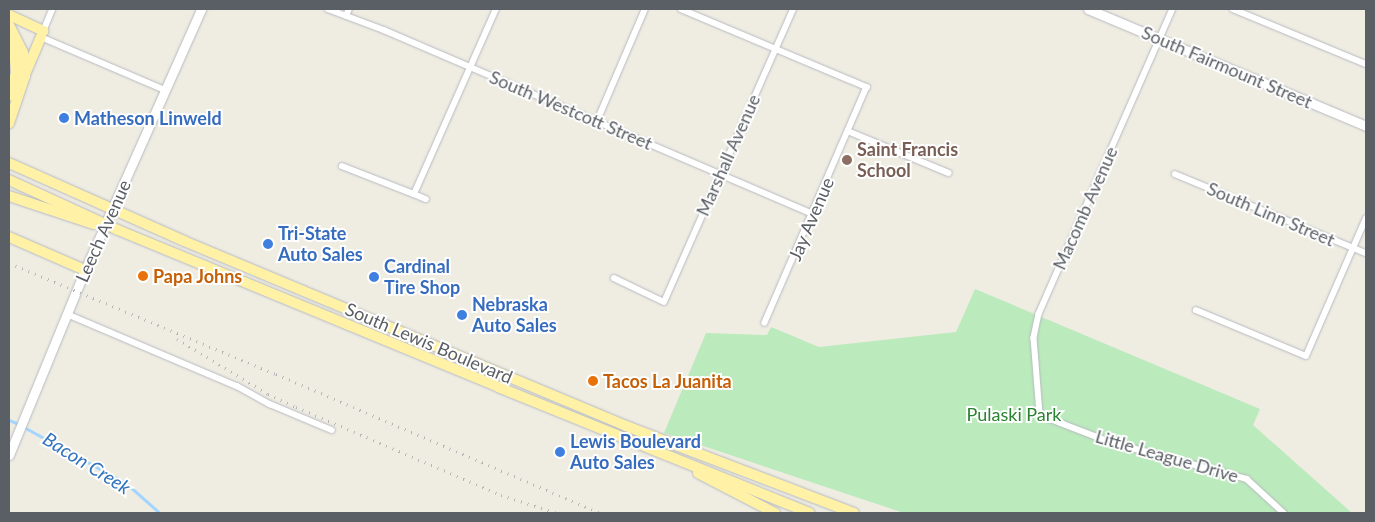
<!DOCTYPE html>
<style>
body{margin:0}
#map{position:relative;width:1375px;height:522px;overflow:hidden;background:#efece2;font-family:Lato,sans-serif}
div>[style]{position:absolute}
.green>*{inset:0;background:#bbeabc}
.stream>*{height:2.5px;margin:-1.25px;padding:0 1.25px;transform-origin:1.25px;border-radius:1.25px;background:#a2d5ff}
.roads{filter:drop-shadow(0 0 1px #b7bac0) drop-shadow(0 0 1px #b7bac0)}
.street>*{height:5.5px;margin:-2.75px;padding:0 2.75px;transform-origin:2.75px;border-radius:2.75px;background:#fff}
.secondary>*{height:9px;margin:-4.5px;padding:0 4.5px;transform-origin:4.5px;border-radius:4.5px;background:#fff}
.primary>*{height:10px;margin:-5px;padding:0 5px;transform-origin:5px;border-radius:5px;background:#fff2a7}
.rail>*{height:2.5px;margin-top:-1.25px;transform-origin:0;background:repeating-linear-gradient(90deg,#b4b5b6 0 1px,transparent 0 7px)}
.dots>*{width:14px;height:14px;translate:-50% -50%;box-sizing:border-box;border:2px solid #fff;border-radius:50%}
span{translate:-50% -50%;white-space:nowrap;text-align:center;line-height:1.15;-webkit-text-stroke:4px #fff;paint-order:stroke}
.street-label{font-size:18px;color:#5a5f65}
.shop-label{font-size:18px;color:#366cbe;font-weight:700}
.left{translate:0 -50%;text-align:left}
.education-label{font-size:18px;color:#785e54;font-weight:700}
.food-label{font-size:18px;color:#c56008;font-weight:700}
.park-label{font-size:18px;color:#2a8330}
.water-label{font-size:19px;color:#3374bd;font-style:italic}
.frame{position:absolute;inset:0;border:10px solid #5a5f65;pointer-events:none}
</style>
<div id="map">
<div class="green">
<div style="clip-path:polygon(975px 289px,1260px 409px,1253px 425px,1352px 513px,904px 513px,664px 433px,706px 333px,767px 335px,771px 327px,819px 347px,956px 332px)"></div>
</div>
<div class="stream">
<div style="left:9px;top:420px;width:11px;rotate:22deg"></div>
<div style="left:24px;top:427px;width:116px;rotate:28.8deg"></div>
<div style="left:126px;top:483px;width:45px;rotate:41.4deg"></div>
</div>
<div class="roads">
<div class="street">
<div style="left:53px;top:9px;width:30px;rotate:113deg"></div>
<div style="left:41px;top:37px;width:135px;rotate:23.1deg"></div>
<div style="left:328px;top:9px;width:60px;rotate:20.6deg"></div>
<div style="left:384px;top:30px;width:467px;rotate:23.2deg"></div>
<div style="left:681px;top:9px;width:202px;rotate:22.8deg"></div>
<div style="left:867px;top:87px;width:257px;rotate:113.4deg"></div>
<div style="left:1173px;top:9px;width:333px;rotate:113.7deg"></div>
<div style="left:1039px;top:314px;width:25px;rotate:102deg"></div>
<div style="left:1034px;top:338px;width:77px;rotate:85.5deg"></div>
<div style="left:1040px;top:415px;width:75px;rotate:21.1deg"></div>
<div style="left:1110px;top:442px;width:142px;rotate:15.1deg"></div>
<div style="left:1247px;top:479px;width:50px;rotate:42.6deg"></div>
<div style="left:1233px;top:9px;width:144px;rotate:22.5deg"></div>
<div style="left:346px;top:16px;width:8px;rotate:-67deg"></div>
<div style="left:597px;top:121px;width:122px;rotate:-66.8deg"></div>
<div style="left:848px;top:131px;width:109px;rotate:22.6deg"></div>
<div style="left:342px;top:166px;width:77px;rotate:21.3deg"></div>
<div style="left:414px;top:194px;width:202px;rotate:-66.1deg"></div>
<div style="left:1175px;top:174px;width:207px;rotate:22.5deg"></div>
<div style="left:414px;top:194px;width:13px;rotate:23deg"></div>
<div style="left:614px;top:278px;width:55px;rotate:25.6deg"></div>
<div style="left:664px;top:302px;width:320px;rotate:-66.2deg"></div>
<div style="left:1196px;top:310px;width:119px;rotate:22.7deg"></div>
<div style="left:1306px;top:356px;width:150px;rotate:-66.5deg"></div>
<div style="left:67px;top:314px;width:185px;rotate:23deg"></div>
<div style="left:237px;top:386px;width:38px;rotate:29deg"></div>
<div style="left:270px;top:404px;width:67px;rotate:22.8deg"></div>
</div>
<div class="secondary">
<div style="left:1088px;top:9px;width:302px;rotate:22.8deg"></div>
<div style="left:9px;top:455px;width:200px;rotate:-67.7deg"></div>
<div style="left:85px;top:270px;width:286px;rotate:-66deg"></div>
</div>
<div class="primary">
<div style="left:9px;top:15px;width:38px;rotate:25deg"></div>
<div style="left:9px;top:25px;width:31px;rotate:63deg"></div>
<div style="left:23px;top:53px;width:23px;rotate:85deg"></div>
<div style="left:25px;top:76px;width:50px;rotate:108.8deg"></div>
<div style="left:9px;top:41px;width:19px;rotate:72deg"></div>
<div style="left:15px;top:59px;width:14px;rotate:86deg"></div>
<div style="left:16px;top:73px;width:24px;rotate:107deg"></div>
<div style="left:26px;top:72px;width:38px;rotate:-67deg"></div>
<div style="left:9px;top:163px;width:192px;rotate:24deg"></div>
<div style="left:184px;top:241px;width:479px;rotate:22.7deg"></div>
<div style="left:626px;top:426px;width:244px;rotate:20.9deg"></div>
<div style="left:9px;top:180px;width:120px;rotate:24.6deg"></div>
<div style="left:118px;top:230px;width:411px;rotate:22.4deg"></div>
<div style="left:498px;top:387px;width:336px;rotate:22deg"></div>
<div style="left:9px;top:196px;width:89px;rotate:18.4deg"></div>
<div style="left:9px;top:237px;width:83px;rotate:23.5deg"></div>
<div style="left:698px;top:473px;width:87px;rotate:27.5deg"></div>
</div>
</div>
<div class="rail">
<div style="left:9px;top:263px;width:289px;rotate:22.6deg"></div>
<div style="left:276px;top:374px;width:353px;rotate:23.2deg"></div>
<div style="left:177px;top:339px;width:106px;rotate:31.1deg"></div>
<div style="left:268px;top:394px;width:31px;rotate:25deg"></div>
<div style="left:296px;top:407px;width:223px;rotate:23.2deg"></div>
<div style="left:501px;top:495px;width:59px;rotate:17.8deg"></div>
</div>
<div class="dots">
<div style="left:64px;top:118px;background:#3f7fe0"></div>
<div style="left:847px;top:160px;background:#8d6e63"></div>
<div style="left:268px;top:244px;background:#3f7fe0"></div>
<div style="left:143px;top:276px;background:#e8710a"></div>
<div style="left:374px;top:277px;background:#3f7fe0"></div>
<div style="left:462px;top:315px;background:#3f7fe0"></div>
<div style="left:593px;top:381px;background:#e8710a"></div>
<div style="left:560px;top:452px;background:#3f7fe0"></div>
</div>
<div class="street-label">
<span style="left:1227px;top:67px;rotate:23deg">South Fairmount Street</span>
<span style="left:571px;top:110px;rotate:23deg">South Westcott Street</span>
<span style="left:728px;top:155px;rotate:-66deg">Marshall Avenue</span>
<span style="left:1085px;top:208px;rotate:-66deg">Macomb Avenue</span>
<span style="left:1271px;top:214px;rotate:23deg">South Linn Street</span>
<span style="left:811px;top:219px;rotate:-67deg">Jay Avenue</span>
<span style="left:103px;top:231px;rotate:-66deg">Leech Avenue</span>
<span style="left:429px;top:343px;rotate:23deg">South Lewis Boulevard</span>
<span style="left:1167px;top:456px;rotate:16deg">Little League Drive</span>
</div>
<div class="shop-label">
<span class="left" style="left:74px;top:118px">Matheson Linweld</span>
<span class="left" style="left:278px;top:244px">Tri-State<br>Auto Sales</span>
<span class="left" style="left:384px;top:277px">Cardinal<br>Tire Shop</span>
<span class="left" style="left:472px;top:315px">Nebraska<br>Auto Sales</span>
<span class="left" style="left:570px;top:452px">Lewis Boulevard<br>Auto Sales</span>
</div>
<div class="education-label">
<span class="left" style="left:857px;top:160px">Saint Francis<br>School</span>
</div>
<div class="food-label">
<span class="left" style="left:153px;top:276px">Papa Johns</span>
<span class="left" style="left:603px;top:381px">Tacos La Juanita</span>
</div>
<div class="park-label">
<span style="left:1014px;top:414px">Pulaski Park</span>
</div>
<div class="water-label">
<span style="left:87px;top:463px;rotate:32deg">Bacon Creek</span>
</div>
<div class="frame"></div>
</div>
